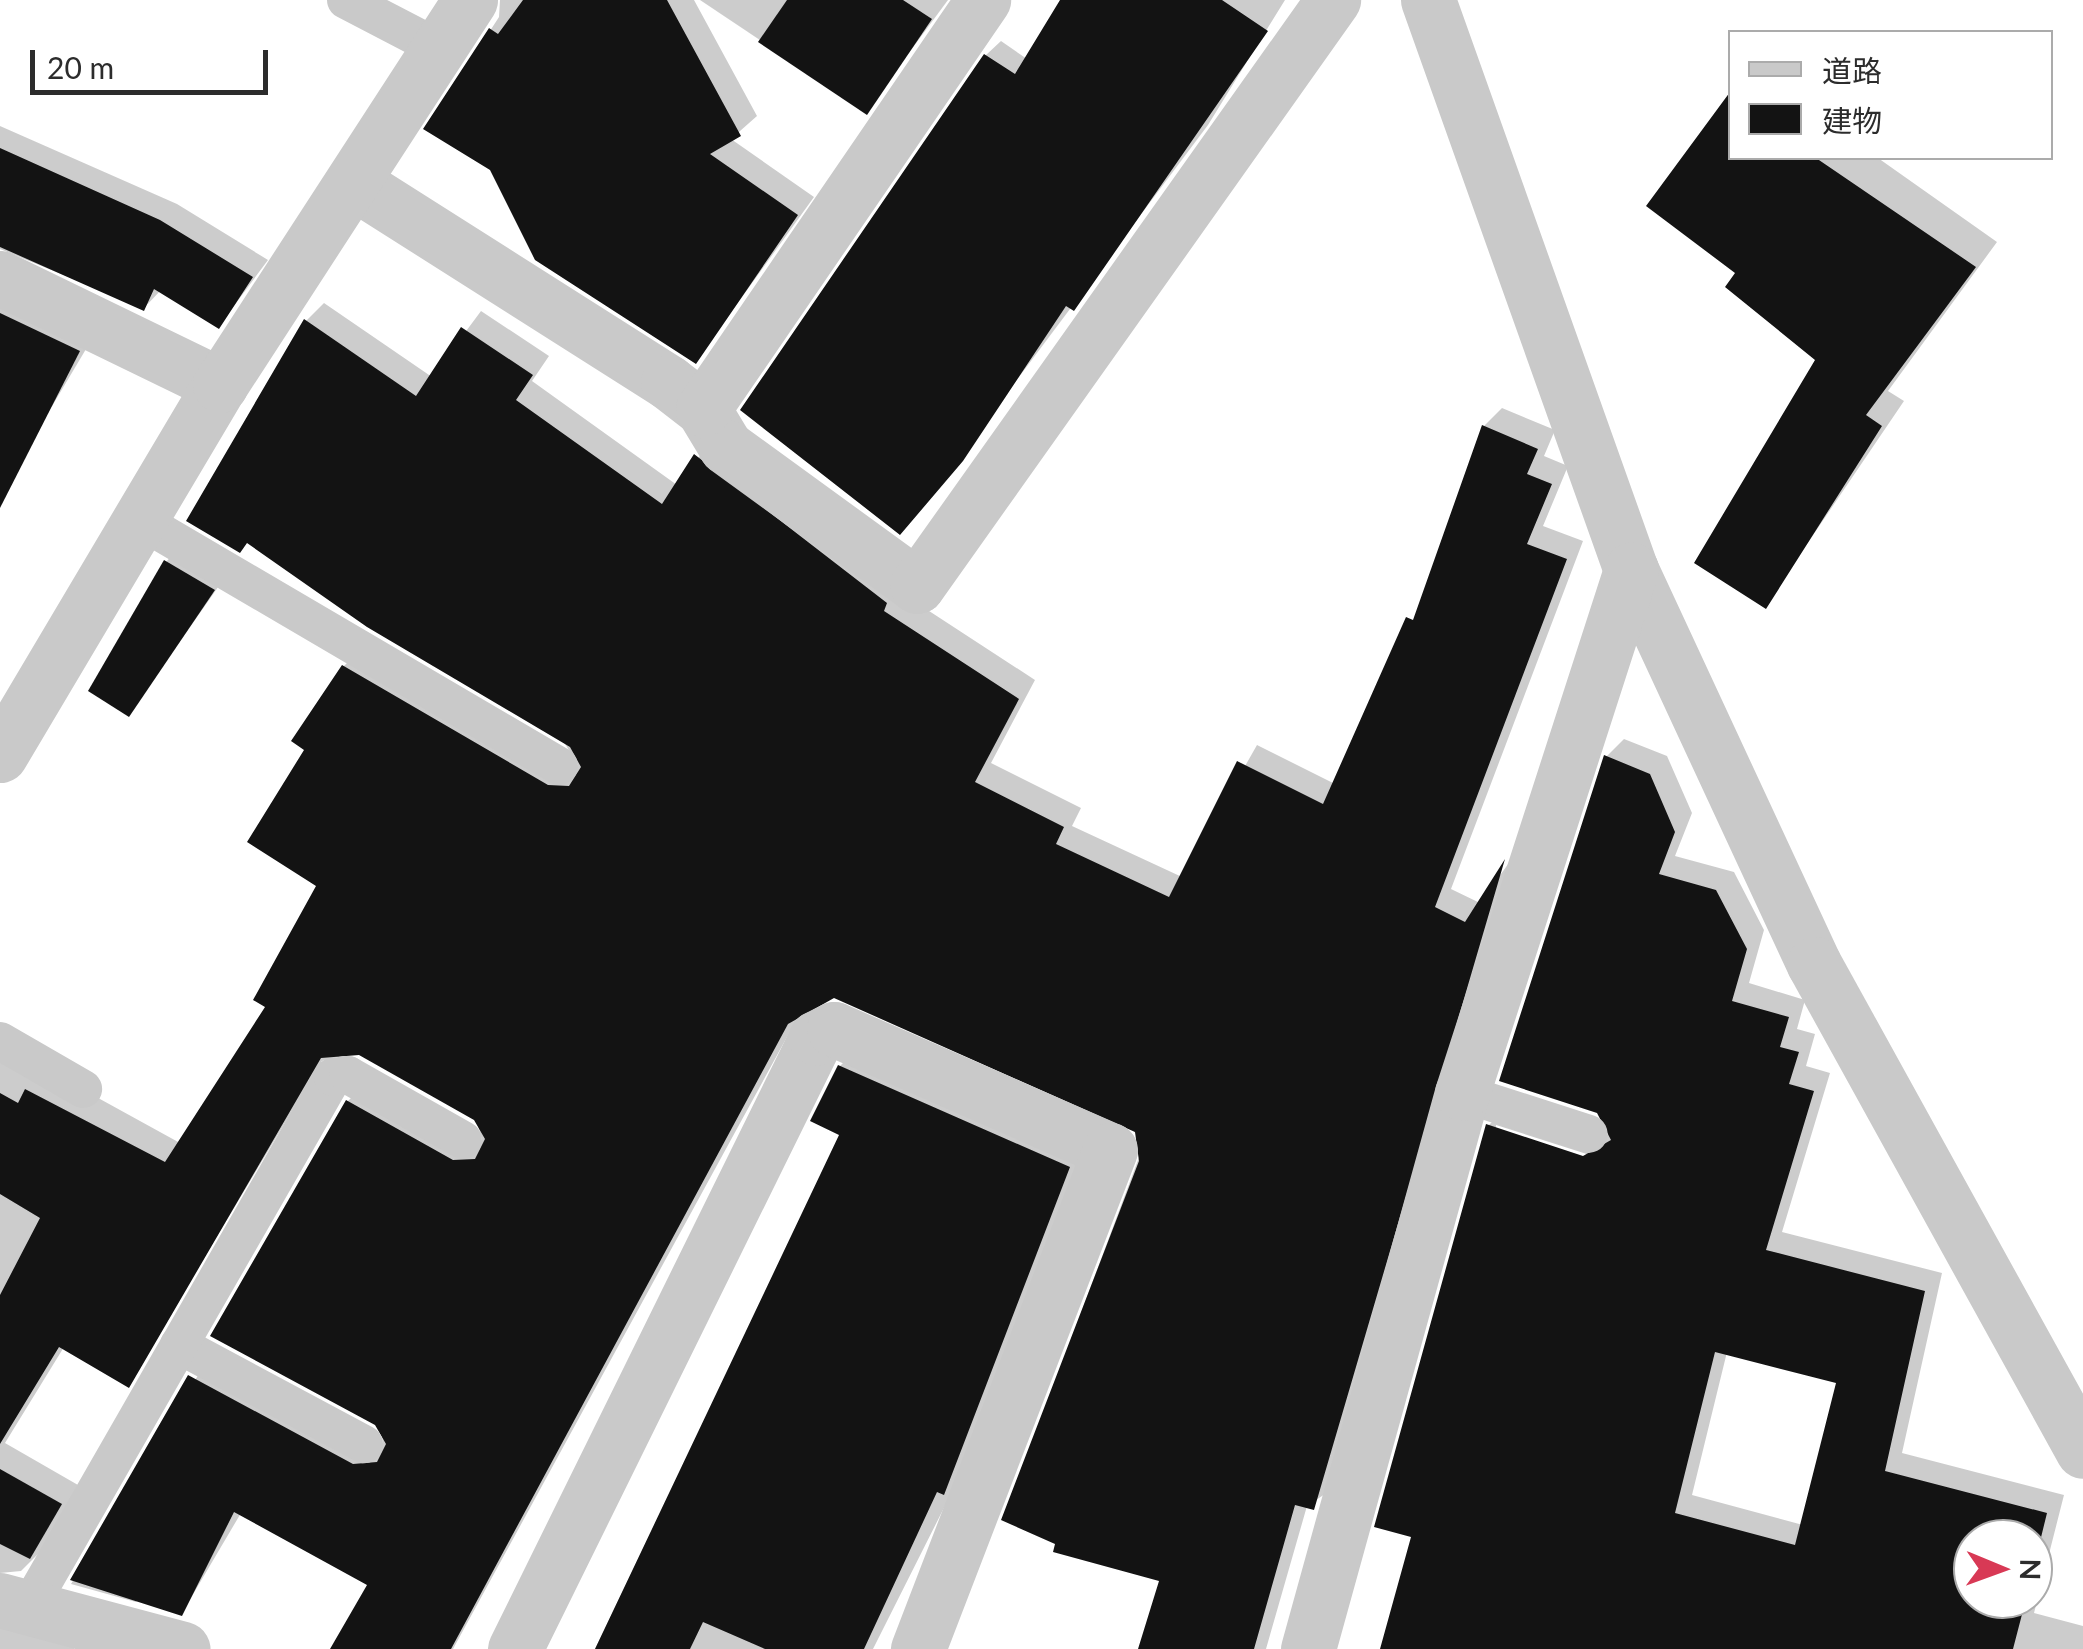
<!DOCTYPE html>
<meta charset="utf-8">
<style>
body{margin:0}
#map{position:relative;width:2083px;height:1649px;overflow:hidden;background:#fff;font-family:Lato,"Noto Sans JP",sans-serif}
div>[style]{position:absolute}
.shadow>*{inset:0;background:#0003}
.building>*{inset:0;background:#131313}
.service>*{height:38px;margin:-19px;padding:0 19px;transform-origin:19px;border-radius:19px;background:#c9c9c9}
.minor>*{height:55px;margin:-27.5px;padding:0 27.5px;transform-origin:27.5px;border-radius:27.5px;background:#c9c9c9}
span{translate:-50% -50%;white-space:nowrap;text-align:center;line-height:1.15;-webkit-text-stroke:10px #fff;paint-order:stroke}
.legend{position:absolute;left:1728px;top:30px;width:325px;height:130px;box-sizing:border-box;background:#fff;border:2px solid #ababab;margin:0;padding:12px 18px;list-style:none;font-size:30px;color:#2c2c2c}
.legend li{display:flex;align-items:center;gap:20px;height:50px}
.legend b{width:50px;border:2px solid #ababab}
.north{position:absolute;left:1953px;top:1519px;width:100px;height:100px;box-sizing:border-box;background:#fff;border:2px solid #ababab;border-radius:50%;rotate:91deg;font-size:28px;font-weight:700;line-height:40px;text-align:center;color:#2c2c2c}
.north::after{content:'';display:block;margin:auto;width:35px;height:45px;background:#d83955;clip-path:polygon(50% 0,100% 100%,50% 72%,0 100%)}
.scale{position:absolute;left:30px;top:50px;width:238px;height:45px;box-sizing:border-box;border:5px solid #2c2c2c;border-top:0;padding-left:12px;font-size:30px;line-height:35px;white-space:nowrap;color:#2c2c2c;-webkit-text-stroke:8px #fff;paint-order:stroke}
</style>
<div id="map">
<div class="shadow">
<div style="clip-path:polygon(500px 0,694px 0,757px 116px,731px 139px,814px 197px,696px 361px,492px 168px,427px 128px,499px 17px)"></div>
<div style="clip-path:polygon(700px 0,948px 0,866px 111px)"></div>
<div style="clip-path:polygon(1084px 0,1285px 0,1208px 125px,914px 517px,986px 55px,1001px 41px,1027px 59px)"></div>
<div style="clip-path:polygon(1730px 97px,1730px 158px,1878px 158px,1997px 242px,1888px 391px,1904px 401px,1765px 606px,1818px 359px,1738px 273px,1650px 206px)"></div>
<div style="clip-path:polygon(0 126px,177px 204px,268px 260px,219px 326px,161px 290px,144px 308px,0 249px)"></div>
<div style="clip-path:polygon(0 284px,95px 334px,39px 428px,0 409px)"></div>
<div style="clip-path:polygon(324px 303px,432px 377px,481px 311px,549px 356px,532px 381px,677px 485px,714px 438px,900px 592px,1035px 680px,991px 763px,1081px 808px,1072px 826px,1182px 877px,1257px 745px,1335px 784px,1421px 605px,1484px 426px,1502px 408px,1555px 430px,1544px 456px,1568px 466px,1543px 526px,1583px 541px,1451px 889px,1480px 903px,1519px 849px,1331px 1490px,1307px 1506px,1266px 1649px,1140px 1649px,1162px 1579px,1004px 1519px,1144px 1144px,1124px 1119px,834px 995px,799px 1015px,453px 1649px,362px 1649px,370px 1584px,241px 1513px,182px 1613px,143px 1594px,136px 1602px,71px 1584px,208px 1359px,383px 1444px,348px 1101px,366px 1083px,472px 1143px,482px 1140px,476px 1119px,358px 1052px,322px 1061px,128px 1385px,64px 1347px,5px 1443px,78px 1485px,40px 1552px,21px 1571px,0 1573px,0 1044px,180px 1143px,268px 1006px,319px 885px,308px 749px,344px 666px,362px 648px,567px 768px,578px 765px,306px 321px)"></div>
<div style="clip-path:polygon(175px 552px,223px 580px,129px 714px,166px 562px)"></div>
<div style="clip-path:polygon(evenodd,1624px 739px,1667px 756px,1692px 813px,1675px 856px,1734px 872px,1764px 930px,1749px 983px,1805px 1000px,1797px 1029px,1815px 1034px,1806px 1066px,1830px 1073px,1782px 1232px,1942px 1273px,1902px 1453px,2064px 1495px,2034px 1613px,2083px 1626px,2083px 1649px,1381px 1649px,1414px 1536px,1488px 1126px,1506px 1108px,1610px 1135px,1606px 757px,1624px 739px,1496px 1125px,1596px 1157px,1594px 1162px,1496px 1130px,1496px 1125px,1624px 739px,1727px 1352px,1839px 1381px,1803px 1525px,1692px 1495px,1727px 1352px,1624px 739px,1973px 1539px,2033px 1539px,2033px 1599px,1973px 1599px,1973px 1539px)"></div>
<div style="clip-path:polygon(858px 1048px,1087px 1148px,961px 1474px,873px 1649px,595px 1649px,842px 1134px,840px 1066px)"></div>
<div style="clip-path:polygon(0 1603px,83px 1632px,74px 1649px,0 1649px)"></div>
</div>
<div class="building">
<div style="clip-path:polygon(523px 0,667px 0,741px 136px,710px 154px,798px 215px,696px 364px,535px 260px,490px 170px,423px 129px,489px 28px,498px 34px)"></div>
<div style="clip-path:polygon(787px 0,903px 0,932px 19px,867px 115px,758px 42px)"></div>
<div style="clip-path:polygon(1060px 0,1222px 0,1268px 31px,1074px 311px,1066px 306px,963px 461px,900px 535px,740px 410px,984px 54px,1015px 74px)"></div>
<div style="clip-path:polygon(1730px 92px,1730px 158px,1816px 158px,1976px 267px,1866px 415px,1882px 426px,1766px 609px,1694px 563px,1815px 360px,1725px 287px,1735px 273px,1646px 206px)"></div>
<div style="clip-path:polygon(0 148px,160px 220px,253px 277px,219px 329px,154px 289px,144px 311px,0 247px)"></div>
<div style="clip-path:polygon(0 313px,80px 351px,0 508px)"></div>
<div style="clip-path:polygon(304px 319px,416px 396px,461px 327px,533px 375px,516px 400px,662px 504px,694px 454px,887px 603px,884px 611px,1019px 699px,975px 782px,1064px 827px,1056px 844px,1169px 897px,1237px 761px,1323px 804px,1406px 617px,1413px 620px,1482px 425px,1538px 449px,1527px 474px,1552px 484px,1527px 544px,1567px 559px,1435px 907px,1465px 922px,1505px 859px,1314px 1510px,1295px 1505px,1254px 1649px,1138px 1649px,1159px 1581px,1053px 1552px,1055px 1544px,1001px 1520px,1139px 1161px,1135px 1132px,834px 998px,788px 1024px,451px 1649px,330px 1649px,367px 1585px,234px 1512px,182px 1616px,70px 1580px,188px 1375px,353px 1464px,377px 1462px,386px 1444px,375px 1425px,210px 1336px,346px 1100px,453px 1160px,475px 1159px,485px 1139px,474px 1120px,359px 1055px,321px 1058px,129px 1388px,59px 1347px,0 1444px,0 1295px,40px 1218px,0 1194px,0 1093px,18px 1103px,25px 1089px,165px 1162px,265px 1007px,253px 1000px,316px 886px,247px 842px,304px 750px,291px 741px,342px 665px,548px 785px,569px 786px,581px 767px,570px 747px,367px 627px,247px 543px,240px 553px,186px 521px)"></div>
<div style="clip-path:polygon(164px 560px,215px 590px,129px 717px,88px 691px)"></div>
<div style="clip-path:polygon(evenodd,1604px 755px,1650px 774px,1675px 832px,1659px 874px,1716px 890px,1747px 949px,1732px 1001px,1789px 1017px,1780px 1047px,1799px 1052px,1789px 1084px,1814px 1091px,1766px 1250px,1925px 1291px,1885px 1471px,2047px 1513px,2033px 1570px,2033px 1539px,1973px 1539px,1973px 1599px,2026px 1599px,2013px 1649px,1380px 1649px,1411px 1537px,1374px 1527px,1486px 1124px,1583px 1156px,1611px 1140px,1597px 1113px,1499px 1081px,1604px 755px,1715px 1352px,1836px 1383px,1795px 1545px,1675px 1513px,1715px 1352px)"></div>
<div style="clip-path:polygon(838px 1065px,1070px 1167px,944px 1495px,937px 1492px,864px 1649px,765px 1649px,703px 1622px,690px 1649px,595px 1649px,839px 1135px,810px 1121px)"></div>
<div style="clip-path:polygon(0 1469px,62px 1504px,30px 1559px,0 1544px)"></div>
</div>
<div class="service">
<div style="left:346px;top:0;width:106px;rotate:27.5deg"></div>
<div style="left:138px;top:519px;width:488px;rotate:30.4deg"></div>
<div style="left:0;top:1041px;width:96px;rotate:30deg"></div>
<div style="left:1462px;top:1093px;width:133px;rotate:17.9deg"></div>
<div style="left:179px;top:1345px;width:210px;rotate:28.2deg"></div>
<div style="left:29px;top:1607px;width:611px;rotate:-60.16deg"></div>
<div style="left:333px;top:1077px;width:15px;rotate:-8deg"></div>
<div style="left:348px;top:1075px;width:132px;rotate:29.5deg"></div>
</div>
<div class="minor">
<div style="left:1428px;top:0;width:605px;rotate:70.4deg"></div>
<div style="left:1631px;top:570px;width:434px;rotate:65.1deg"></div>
<div style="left:1814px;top:964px;width:556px;rotate:61.09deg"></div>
<div style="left:356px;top:184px;width:370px;rotate:32.4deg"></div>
<div style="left:668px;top:382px;width:44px;rotate:37.6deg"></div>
<div style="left:703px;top:409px;width:44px;rotate:58.8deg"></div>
<div style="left:726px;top:447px;width:236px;rotate:36deg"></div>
<div style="left:917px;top:586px;width:719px;rotate:-54.63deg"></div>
<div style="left:0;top:278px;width:245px;rotate:25.9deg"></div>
<div style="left:703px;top:409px;width:496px;rotate:-55.6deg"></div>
<div style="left:0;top:755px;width:430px;rotate:-59.3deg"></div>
<div style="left:220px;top:385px;width:459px;rotate:-57deg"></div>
<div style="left:0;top:1600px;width:189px;rotate:15deg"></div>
<div style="left:515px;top:1649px;width:681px;rotate:-63.77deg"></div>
<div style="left:816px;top:1038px;width:20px;rotate:-27deg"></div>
<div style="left:834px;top:1029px;width:301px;rotate:23.7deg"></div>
<div style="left:1110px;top:1150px;width:535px;rotate:111.05deg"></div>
<div style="left:1308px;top:1649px;width:577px;rotate:-74.52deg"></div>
<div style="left:1462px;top:1093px;width:550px;rotate:-72.09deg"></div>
</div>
<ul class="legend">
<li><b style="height:12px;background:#c9c9c9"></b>道路</li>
<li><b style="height:28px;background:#131313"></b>建物</li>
</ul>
<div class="north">N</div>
<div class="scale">20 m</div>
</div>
